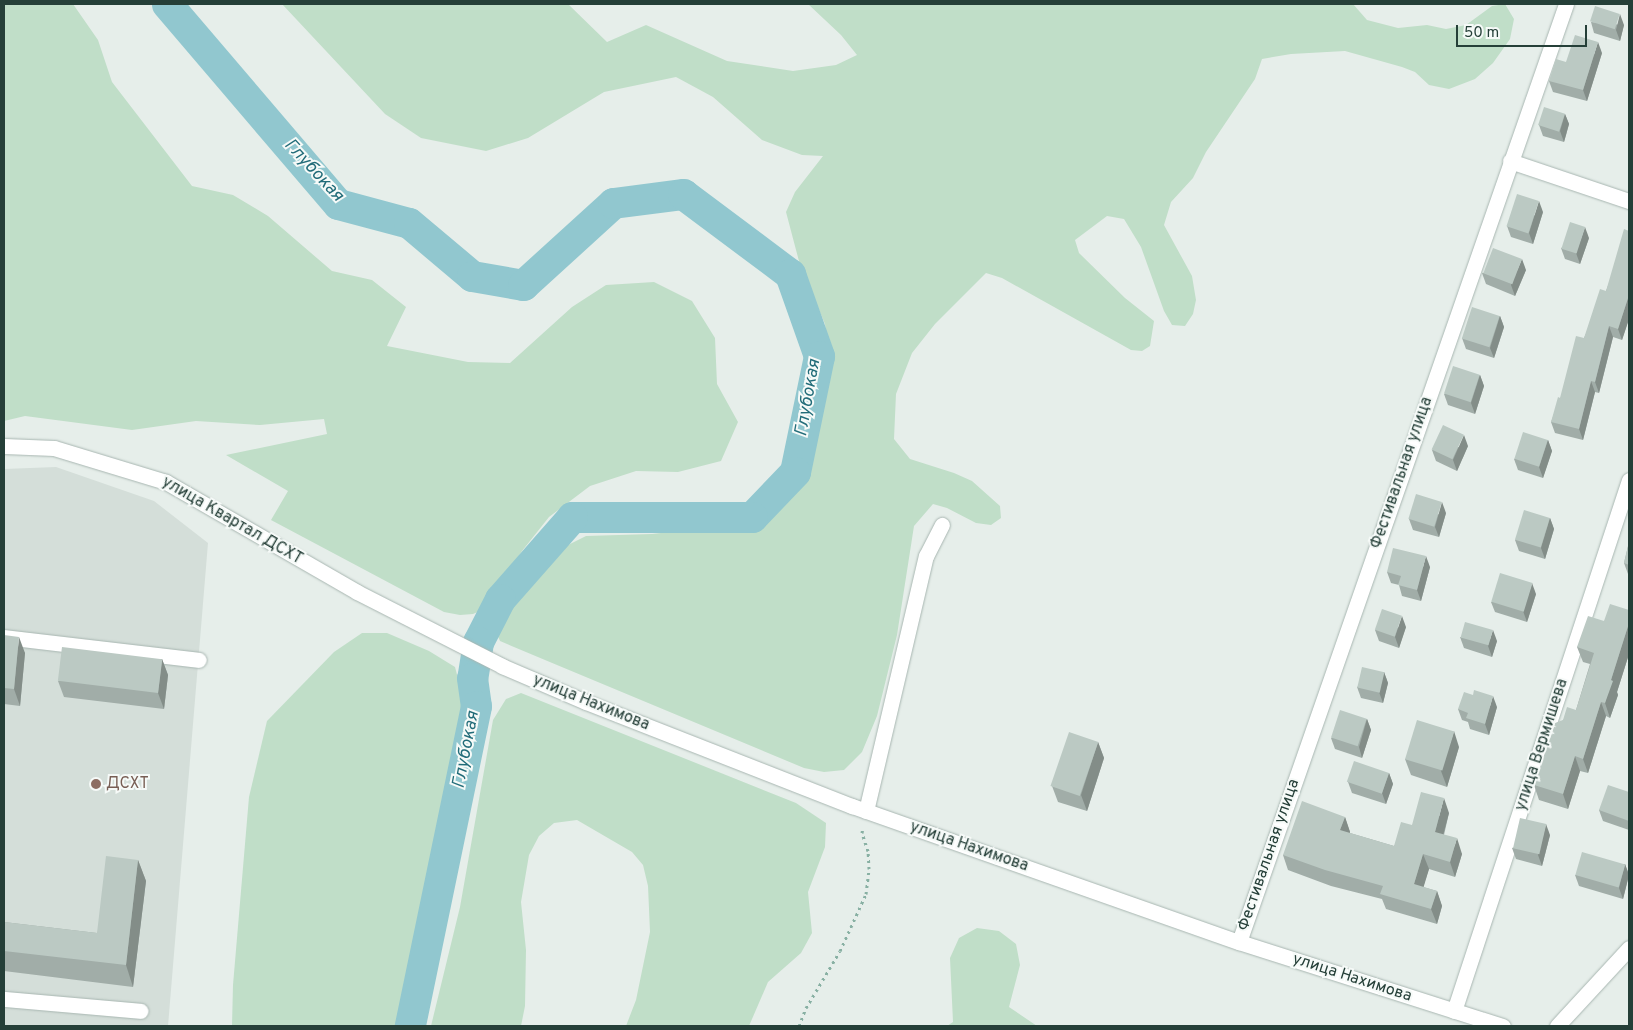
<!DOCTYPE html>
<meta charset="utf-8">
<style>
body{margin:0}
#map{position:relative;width:1633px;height:1030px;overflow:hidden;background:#e6eeea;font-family:Overpass,sans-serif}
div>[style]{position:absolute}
.built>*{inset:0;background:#d4ded9}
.green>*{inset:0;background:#c0dec8}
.river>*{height:31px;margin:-15.5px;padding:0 15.5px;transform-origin:15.5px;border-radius:15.5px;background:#91c7cf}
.path>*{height:3px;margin-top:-1.5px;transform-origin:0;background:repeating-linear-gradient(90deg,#88b0a3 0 2.5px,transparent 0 6.5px)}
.roads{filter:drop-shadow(0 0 1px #a8b6b1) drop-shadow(0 0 1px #a8b6b1)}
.minor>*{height:15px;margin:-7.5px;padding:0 7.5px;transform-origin:7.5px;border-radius:7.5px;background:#fff}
.wall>*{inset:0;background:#a1ada8}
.shaded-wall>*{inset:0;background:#838d88}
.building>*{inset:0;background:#bbc9c3;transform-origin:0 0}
.dots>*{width:14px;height:14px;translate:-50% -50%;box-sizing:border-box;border:2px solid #f6faf8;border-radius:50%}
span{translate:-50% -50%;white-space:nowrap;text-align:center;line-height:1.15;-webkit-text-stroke:4px #f6faf8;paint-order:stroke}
.street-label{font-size:16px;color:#253f38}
.education-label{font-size:16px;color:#785e54}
.left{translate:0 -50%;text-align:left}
.water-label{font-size:18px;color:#226c79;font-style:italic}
.frame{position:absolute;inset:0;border:5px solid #253f38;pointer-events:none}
.scale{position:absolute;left:1456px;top:25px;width:131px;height:22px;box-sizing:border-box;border:2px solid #253f38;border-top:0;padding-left:6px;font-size:15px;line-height:18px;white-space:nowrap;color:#253f38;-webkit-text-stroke:4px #f6faf8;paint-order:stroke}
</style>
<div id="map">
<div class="built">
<div style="clip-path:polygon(56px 467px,154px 501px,208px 543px,168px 1026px,4px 1026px,4px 469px)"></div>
</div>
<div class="green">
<div style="clip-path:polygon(4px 4px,73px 4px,98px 40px,112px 82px,192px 186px,233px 195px,268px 216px,332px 271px,372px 280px,406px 307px,387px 346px,468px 362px,510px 363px,572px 307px,606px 285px,654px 282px,692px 301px,715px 338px,717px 384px,738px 422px,721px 461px,678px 472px,636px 471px,590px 486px,549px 517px,522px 551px,482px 610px,473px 614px,460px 615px,444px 612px,271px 520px,288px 491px,226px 455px,327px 434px,324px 419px,260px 425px,196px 421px,132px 430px,25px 416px,4px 421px)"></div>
<div style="clip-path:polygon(282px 4px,568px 4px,607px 42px,646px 25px,727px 61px,793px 71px,836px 65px,857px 55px,841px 35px,808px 4px,1353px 4px,1367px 20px,1398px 28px,1427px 25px,1446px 29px,1466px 25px,1492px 6px,1505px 4px,1514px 19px,1510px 39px,1493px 63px,1475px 79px,1449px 89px,1429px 85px,1415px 72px,1402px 67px,1345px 51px,1291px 54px,1262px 59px,1255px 79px,1206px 152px,1193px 178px,1171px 202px,1164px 225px,1192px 276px,1196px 300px,1193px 314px,1185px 326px,1172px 325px,1164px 311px,1141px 247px,1124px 219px,1107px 216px,1075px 240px,1079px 253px,1125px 298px,1154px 321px,1150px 346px,1142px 351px,1131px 350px,1002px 278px,986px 273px,935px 324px,912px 353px,896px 394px,894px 439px,910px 459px,954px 473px,972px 481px,1000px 506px,1001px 518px,991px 525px,976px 523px,947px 508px,933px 504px,914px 526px,897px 635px,877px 716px,862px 752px,844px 770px,824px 772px,804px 768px,545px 660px,500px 641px,496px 632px,502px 616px,529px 579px,562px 548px,586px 536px,652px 534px,758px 522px,783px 500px,812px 460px,819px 430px,829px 358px,825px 324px,800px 265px,786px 212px,795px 192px,823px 156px,802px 155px,762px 140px,713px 97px,676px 77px,604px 92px,528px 138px,486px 151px,421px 138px,385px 114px)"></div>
<div style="clip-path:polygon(362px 633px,387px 633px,429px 651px,455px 667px,461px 690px,461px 730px,400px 1026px,232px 1026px,233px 985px,249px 797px,267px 721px,334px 652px)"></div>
<div style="clip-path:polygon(521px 693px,796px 803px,826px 823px,825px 847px,808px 892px,812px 933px,801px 953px,768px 982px,749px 1026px,626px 1026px,636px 1000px,650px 932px,648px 886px,643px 865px,632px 852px,577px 820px,554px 823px,539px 836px,529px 855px,521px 902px,526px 950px,525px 1006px,521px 1026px,431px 1026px,460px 907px,493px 720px,506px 699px)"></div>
<div style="clip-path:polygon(977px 928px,999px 931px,1016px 944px,1020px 965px,1009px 1007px,1037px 1026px,947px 1026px,953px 1022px,950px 958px,959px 938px)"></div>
</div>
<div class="river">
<div style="left:167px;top:4px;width:263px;rotate:49.5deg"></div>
<div style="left:338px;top:204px;width:73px;rotate:15deg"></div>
<div style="left:409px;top:223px;width:82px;rotate:40.1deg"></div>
<div style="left:472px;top:276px;width:52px;rotate:10deg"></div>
<div style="left:523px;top:285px;width:122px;rotate:-42.3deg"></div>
<div style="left:613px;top:203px;width:71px;rotate:-7.3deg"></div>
<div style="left:683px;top:194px;width:134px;rotate:36.8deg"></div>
<div style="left:790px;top:274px;width:87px;rotate:70.5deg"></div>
<div style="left:819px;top:356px;width:118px;rotate:101.7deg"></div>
<div style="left:795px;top:472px;width:62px;rotate:133.7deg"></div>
<div style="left:752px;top:517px;width:180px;rotate:180deg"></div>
<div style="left:572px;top:517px;width:109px;rotate:131.3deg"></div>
<div style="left:500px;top:599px;width:48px;rotate:117.1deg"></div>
<div style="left:478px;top:642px;width:36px;rotate:99deg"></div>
<div style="left:472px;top:678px;width:28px;rotate:82deg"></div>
<div style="left:476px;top:706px;width:327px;rotate:101.7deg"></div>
</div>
<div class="path">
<div style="left:799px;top:1026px;width:19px;rotate:-69deg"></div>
<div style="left:806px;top:1008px;width:66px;rotate:-59.2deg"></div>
<div style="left:840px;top:951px;width:63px;rotate:-65.5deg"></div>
<div style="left:866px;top:894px;width:25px;rotate:-83deg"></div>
<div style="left:869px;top:869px;width:18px;rotate:-93deg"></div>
<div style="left:868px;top:851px;width:19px;rotate:-108deg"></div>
<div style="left:862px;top:833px;width:6px;rotate:-81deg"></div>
</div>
<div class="roads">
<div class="minor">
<div style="left:1510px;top:161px;width:126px;rotate:18.6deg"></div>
<div style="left:4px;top:446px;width:50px;rotate:2.3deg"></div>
<div style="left:54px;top:448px;width:117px;rotate:16.9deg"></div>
<div style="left:166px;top:482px;width:220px;rotate:29.9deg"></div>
<div style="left:357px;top:592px;width:163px;rotate:27deg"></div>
<div style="left:502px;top:666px;width:91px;rotate:23.2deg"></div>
<div style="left:586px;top:702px;width:286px;rotate:21.4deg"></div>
<div style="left:852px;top:806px;width:410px;rotate:19.4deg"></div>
<div style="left:1239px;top:942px;width:277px;rotate:17.7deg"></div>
<div style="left:4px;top:637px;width:196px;rotate:6.7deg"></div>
<div style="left:866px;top:811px;width:262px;rotate:-76.8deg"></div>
<div style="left:926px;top:556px;width:35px;rotate:-63deg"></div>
<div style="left:1239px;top:942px;width:993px;rotate:-70.78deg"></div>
<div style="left:4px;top:999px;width:137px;rotate:5deg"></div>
<div style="left:1454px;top:1011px;width:559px;rotate:-71.76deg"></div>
<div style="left:1557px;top:1026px;width:106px;rotate:-47.3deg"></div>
</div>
</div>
<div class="wall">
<div style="clip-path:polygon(1591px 22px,1624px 25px,1620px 41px,1594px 33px)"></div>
<div style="clip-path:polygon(1602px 53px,1587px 101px,1553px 92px,1549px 81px,1566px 62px)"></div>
<div style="clip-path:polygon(1565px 114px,1569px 124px,1564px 142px,1543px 136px,1539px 125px)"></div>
<div style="clip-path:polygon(1543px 212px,1533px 244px,1511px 237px,1507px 226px)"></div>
<div style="clip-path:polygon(1629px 231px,1629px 319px,1622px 340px,1613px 337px,1599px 393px,1595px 392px,1583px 440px,1555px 433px,1551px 422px,1584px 338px,1606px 291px)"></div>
<div style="clip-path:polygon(1589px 238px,1580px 264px,1565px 259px,1561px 248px)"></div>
<div style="clip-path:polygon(1526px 270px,1515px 296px,1486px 284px,1482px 273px)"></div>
<div style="clip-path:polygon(1500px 316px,1504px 327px,1494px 358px,1466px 349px,1462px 338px)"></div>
<div style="clip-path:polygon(1480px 375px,1484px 386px,1475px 414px,1448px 405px,1444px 394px)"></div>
<div style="clip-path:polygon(1548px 440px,1552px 451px,1543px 478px,1518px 470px,1514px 459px)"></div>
<div style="clip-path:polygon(1468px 446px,1457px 471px,1436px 461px,1432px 450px)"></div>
<div style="clip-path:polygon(1446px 513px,1439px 537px,1413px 530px,1409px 519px)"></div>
<div style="clip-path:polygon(1550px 518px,1554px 529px,1545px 559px,1519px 551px,1515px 540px)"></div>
<div style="clip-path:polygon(1629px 542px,1629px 574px,1628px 574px,1624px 563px)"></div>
<div style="clip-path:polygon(1430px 567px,1421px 601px,1402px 596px,1399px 585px,1391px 583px,1387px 572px)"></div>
<div style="clip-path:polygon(1536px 594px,1527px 622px,1495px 612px,1491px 602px)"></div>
<div style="clip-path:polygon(1629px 610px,1629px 654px,1617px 692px,1618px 695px,1610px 718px,1606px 716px,1588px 773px,1580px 771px,1568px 809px,1539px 800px,1534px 785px,1563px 720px,1576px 710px,1590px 664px,1583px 662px,1577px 647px,1604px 621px)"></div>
<div style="clip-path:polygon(1406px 627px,1399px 648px,1379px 641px,1375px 630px)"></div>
<div style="clip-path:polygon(4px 635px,25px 653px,20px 706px,4px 704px)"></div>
<div style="clip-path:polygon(1460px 637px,1497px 641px,1492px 657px,1464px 648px)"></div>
<div style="clip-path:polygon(162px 659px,168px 675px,164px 709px,64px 697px,58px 681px)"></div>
<div style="clip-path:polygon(1384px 672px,1388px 683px,1383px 703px,1361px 698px,1357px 687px)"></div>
<div style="clip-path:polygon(1497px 707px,1489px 735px,1470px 729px,1468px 722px,1462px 720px,1458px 709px)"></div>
<div style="clip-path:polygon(1367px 719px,1371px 730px,1362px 758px,1335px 749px,1331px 738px)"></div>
<div style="clip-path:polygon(1098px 742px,1104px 758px,1087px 811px,1058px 802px,1052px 786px)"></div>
<div style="clip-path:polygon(1459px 747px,1447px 787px,1411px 775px,1405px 759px)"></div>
<div style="clip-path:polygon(1389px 773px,1393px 784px,1386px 804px,1352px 793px,1348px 782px)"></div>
<div style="clip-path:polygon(1629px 792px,1629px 830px,1603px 821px,1599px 810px)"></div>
<div style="clip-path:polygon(1449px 813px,1444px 835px,1462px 854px,1455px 877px,1429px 869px,1423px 887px,1437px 891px,1442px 906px,1437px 924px,1386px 909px,1382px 899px,1331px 886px,1288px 870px,1283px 855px,1345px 817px,1350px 832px,1350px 833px,1394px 846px,1412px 825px)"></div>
<div style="clip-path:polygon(1550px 835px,1542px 866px,1516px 859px,1512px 848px)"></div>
<div style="clip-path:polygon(138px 860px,146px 881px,133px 987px,4px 971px,4px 922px,97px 933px)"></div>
<div style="clip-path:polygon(1625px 864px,1629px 875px,1623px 899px,1579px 886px,1575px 875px)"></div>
</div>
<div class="shaded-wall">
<div style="clip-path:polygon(1620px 14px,1624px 25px,1620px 41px,1616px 30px)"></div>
<div style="clip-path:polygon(1598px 42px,1602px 53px,1587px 101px,1583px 90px)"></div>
<div style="clip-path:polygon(1565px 114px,1569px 124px,1564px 142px,1560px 131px)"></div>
<div style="clip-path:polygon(1539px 201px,1543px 212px,1533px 244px,1529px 233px)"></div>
<div style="clip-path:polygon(1585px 227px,1589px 238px,1580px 264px,1576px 253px)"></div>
<div style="clip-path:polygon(1522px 259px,1526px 270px,1515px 296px,1511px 285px)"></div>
<div style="clip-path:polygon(1629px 295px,1629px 319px,1622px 340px,1618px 329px)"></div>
<div style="clip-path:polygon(1500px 316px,1504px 327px,1494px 358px,1490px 348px)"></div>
<div style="clip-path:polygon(1609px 326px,1613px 337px,1599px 393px,1595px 382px)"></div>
<div style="clip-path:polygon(1480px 375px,1484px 386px,1475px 414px,1471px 403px)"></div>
<div style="clip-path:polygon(1591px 381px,1595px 392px,1583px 440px,1579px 429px)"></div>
<div style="clip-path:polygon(1464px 435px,1468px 446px,1457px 471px,1453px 460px)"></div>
<div style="clip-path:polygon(1548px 440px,1552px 451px,1543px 478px,1539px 467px)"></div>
<div style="clip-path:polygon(1442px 502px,1446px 513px,1439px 537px,1435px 527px)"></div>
<div style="clip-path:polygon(1550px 518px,1554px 529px,1545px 559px,1541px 548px)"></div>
<div style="clip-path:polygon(1426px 556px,1430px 567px,1421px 601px,1417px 590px)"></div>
<div style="clip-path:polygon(1532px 583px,1536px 594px,1527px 622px,1523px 611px)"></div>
<div style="clip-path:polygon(1402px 616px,1406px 627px,1399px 648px,1395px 637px)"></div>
<div style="clip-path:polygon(1629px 623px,1629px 654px,1617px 692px,1618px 695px,1610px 718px,1605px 703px,1611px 680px)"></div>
<div style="clip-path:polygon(1493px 630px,1497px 641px,1492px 657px,1488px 646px)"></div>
<div style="clip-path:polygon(19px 637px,25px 653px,20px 706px,14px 689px)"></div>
<div style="clip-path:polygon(162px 659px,168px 675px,164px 709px,158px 693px)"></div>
<div style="clip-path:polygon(1384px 672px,1388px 683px,1383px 703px,1379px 692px)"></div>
<div style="clip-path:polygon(1493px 696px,1497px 707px,1489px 735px,1485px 724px)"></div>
<div style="clip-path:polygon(1601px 702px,1606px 716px,1588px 773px,1583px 759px)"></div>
<div style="clip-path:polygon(1367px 719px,1371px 730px,1362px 758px,1359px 747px)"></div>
<div style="clip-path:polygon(1454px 731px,1459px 747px,1447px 787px,1441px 771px)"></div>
<div style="clip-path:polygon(1098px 742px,1104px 758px,1087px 811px,1081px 795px)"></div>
<div style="clip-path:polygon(1575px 756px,1580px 771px,1568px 809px,1563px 794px)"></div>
<div style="clip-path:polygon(1389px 773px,1393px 784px,1386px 804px,1382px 793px)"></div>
<div style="clip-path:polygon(1444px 798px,1449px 813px,1440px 847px,1435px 832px)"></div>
<div style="clip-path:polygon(1345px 817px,1350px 832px,1345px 845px,1340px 830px)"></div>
<div style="clip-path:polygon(1546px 824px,1550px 835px,1542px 866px,1538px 855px)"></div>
<div style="clip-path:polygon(1457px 838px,1462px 854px,1455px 877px,1450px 862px)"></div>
<div style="clip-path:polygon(1423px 854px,1429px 869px,1420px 899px,1414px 884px)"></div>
<div style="clip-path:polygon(138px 860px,146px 881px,133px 987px,126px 965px)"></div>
<div style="clip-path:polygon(1625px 864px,1629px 875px,1623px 899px,1619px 888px)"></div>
<div style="clip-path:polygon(1437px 891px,1442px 906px,1437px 924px,1431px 909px)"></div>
</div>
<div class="building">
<div style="left:1595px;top:6px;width:26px;height:16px;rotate:18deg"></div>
<div style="clip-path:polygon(1575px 35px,1598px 42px,1583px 90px,1549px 81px,1556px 59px,1566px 62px)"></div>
<div style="left:1544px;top:107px;width:22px;height:19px;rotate:18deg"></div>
<div style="left:1517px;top:194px;width:23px;height:34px;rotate:18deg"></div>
<div style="left:1570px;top:222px;width:16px;height:28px;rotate:18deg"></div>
<div style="clip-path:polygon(1624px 229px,1629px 231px,1629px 295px,1618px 329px,1609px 326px,1595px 382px,1591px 381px,1579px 429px,1551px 422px,1558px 397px,1560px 398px,1576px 336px,1584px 338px,1600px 289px,1606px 291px)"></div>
<div style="left:1493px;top:248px;width:31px;height:27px;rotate:21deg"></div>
<div style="left:1472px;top:307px;width:29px;height:33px;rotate:18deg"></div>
<div style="left:1453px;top:366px;width:28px;height:29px;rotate:18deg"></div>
<div style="left:1443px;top:425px;width:23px;height:27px;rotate:25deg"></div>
<div style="left:1523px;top:432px;width:26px;height:28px;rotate:18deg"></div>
<div style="left:1416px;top:494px;width:27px;height:26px;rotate:17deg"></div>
<div style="left:1524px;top:510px;width:27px;height:31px;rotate:17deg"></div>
<div style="clip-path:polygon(1629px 542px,1629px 565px,1624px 563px)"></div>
<div style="clip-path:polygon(1393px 548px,1426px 556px,1417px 590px,1398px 585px,1401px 576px,1387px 572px)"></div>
<div style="left:1500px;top:573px;width:34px;height:30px;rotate:17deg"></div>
<div style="clip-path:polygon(1610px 604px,1629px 610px,1629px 623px,1611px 680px,1613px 681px,1605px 703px,1601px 702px,1583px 759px,1575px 756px,1563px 794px,1534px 785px,1555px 723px,1563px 720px,1567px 707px,1576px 710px,1594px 653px,1577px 647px,1588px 616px,1604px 621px)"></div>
<div style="left:1382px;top:609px;width:21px;height:22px;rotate:19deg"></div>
<div style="left:1465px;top:622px;width:29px;height:16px;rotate:16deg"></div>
<div style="clip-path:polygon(4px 635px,19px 637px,14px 689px,4px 688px)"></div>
<div style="left:62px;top:647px;width:101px;height:34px;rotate:7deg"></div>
<div style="left:1362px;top:667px;width:23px;height:21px;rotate:13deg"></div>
<div style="clip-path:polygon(1474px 690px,1493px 696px,1485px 724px,1466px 718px,1468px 713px,1458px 709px,1464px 692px,1473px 695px)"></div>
<div style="left:1340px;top:710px;width:28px;height:29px;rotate:18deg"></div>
<div style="left:1417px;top:720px;width:39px;height:41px;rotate:17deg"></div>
<div style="left:1069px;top:732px;width:31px;height:57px;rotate:19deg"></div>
<div style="left:1354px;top:761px;width:37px;height:22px;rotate:19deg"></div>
<div style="clip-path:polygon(1608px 785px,1629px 792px,1629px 821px,1599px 810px)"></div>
<div style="clip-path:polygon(1421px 792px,1444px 798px,1435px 832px,1457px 838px,1450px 862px,1423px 854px,1414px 884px,1437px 891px,1431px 909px,1380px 894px,1383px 886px,1325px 870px,1283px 855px,1302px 801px,1345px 817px,1340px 830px,1394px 846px,1401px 822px,1412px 825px)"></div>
<div style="left:1520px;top:818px;width:27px;height:31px;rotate:13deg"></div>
<div style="left:1582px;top:852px;width:45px;height:24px;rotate:16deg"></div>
<div style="clip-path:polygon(106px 856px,138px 860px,126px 965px,4px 951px,4px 922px,97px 933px)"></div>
</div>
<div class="dots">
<div style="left:96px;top:784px;background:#8d6e63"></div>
</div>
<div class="street-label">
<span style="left:1402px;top:473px;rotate:-71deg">Фестивальная улица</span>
<span style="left:232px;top:521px;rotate:30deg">улица Квартал ДСХТ</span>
<span style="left:591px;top:703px;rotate:22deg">улица Нахимова</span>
<span style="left:1542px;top:745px;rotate:-72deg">улица Вермишева</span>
<span style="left:969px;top:847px;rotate:19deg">улица Нахимова</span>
<span style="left:1269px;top:855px;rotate:-71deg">Фестивальная улица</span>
<span style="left:1352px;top:978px;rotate:18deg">улица Нахимова</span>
</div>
<div class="education-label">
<span class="left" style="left:106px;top:784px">ДСХТ</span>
</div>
<div class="water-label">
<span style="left:313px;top:171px;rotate:47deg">Глубокая</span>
<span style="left:809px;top:398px;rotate:-80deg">Глубокая</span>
<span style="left:467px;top:750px;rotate:-79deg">Глубокая</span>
</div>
<div class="frame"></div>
<div class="scale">50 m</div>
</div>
